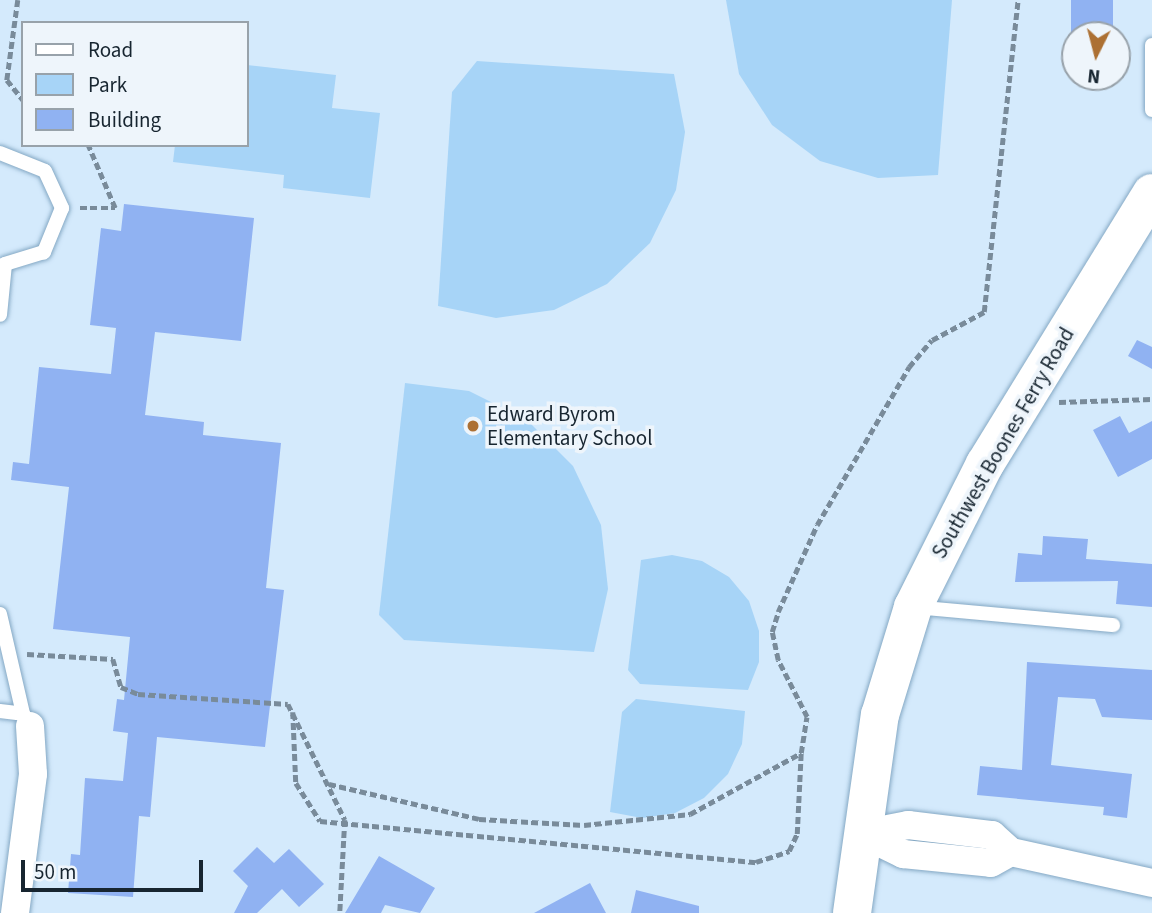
<!DOCTYPE html>
<style>
body{margin:0}
#map{position:relative;width:1152px;height:913px;overflow:hidden;background:#d4eafc;font-family:"Source Sans 3",sans-serif}
div>[style]{position:absolute}
.green>*{inset:0;background:#a7d4f7}
.building>*{inset:0;background:#90b2f2;transform-origin:0 0}
.path>*{height:4.5px;margin-top:-2.25px;transform-origin:0;background:repeating-linear-gradient(90deg,#798b9a 0 7px,transparent 0 10.5px)}
.roads{filter:drop-shadow(0 0 2px #84a8c4) drop-shadow(0 0 2px #84a8c4)}
.lane>*{height:14px;margin:-7px;padding:0 7px;transform-origin:7px;border-radius:7px;background:#fff}
.street>*{height:28px;margin:-14px;padding:0 14px;transform-origin:14px;border-radius:14px;background:#fff}
.secondary>*{height:38px;margin:-19px;padding:0 19px;transform-origin:19px;border-radius:19px;background:#fff}
.dots>*{width:19px;height:19px;translate:-50% -50%;box-sizing:border-box;border:4px solid #eef5fb;border-radius:50%}
span{translate:-50% -50%;white-space:nowrap;text-align:center;line-height:1.15;-webkit-text-stroke:7px #eef5fb;paint-order:stroke}
.poi-label{font-size:21px;color:#172530}
.left{translate:0 -50%;text-align:left}
.street-label{font-size:21px;color:#172530}
.legend{position:absolute;left:21px;top:21px;width:228px;height:126px;box-sizing:border-box;background:#eef5fb;border:2px solid #98a2aa;margin:0;padding:9px 12px;list-style:none;font-size:21px;color:#172530}
.legend li{display:flex;align-items:center;gap:14px;height:35px}
.legend b{width:35px;border:2px solid #98a2aa}
.north{position:absolute;left:1061px;top:21px;width:70px;height:70px;box-sizing:border-box;background:#eef5fb;border:2px solid #98a2aa;border-radius:50%;rotate:186deg;font-size:19px;font-weight:700;line-height:28px;text-align:center;color:#172530}
.north::after{content:'';display:block;margin:auto;width:24px;height:32px;background:#ac7033;clip-path:polygon(50% 0,100% 100%,50% 72%,0 100%)}
.scale{position:absolute;left:21px;top:860px;width:182px;height:32px;box-sizing:border-box;border:4px solid #172530;border-top:0;padding-left:9px;font-size:21px;line-height:24px;white-space:nowrap;color:#172530;-webkit-text-stroke:5px #eef5fb;paint-order:stroke}
</style>
<div id="map">
<div class="green">
<div style="clip-path:polygon(726px 0,952px 0,938px 175px,878px 178px,820px 161px,772px 125px,739px 74px)"></div>
<div style="clip-path:polygon(477px 61px,674px 74px,685px 132px,676px 190px,650px 243px,607px 284px,554px 310px,496px 318px,438px 306px,452px 92px)"></div>
<div style="clip-path:polygon(247px 65px,336px 75px,332px 108px,380px 113px,370px 198px,283px 188px,284px 175px,173px 162px,175px 145px,247px 145px)"></div>
<div style="clip-path:polygon(405px 383px,469px 391px,527px 420px,573px 466px,601px 525px,608px 589px,594px 652px,404px 640px,379px 615px)"></div>
<div style="clip-path:polygon(672px 555px,702px 561px,729px 577px,749px 601px,759px 631px,759px 662px,748px 690px,640px 684px,628px 670px,641px 560px)"></div>
<div style="clip-path:polygon(636px 699px,745px 711px,742px 744px,728px 774px,704px 798px,675px 813px,642px 818px,610px 812px,622px 712px)"></div>
</div>
<div class="building">
<div style="left:1071px;top:0;width:42px;height:35px"></div>
<div style="clip-path:polygon(124px 204px,254px 218px,241px 341px,155px 332px,145px 415px,204px 422px,203px 435px,281px 443px,266px 588px,284px 590px,265px 747px,157px 737px,150px 817px,139px 816px,133px 897px,68px 893px,71px 854px,80px 855px,85px 778px,123px 781px,128px 733px,113px 731px,117px 699px,124px 700px,130px 637px,53px 629px,69px 487px,11px 480px,13px 462px,29px 464px,39px 367px,111px 374px,116px 328px,90px 325px,101px 228px,121px 231px)"></div>
<div style="clip-path:polygon(1137px 340px,1152px 347px,1152px 369px,1128px 356px)"></div>
<div style="clip-path:polygon(1120px 416px,1129px 433px,1152px 421px,1152px 459px,1118px 477px,1093px 430px)"></div>
<div style="clip-path:polygon(1043px 536px,1088px 539px,1086px 559px,1152px 564px,1152px 607px,1116px 604px,1118px 581px,1015px 582px,1018px 553px,1042px 555px)"></div>
<div style="clip-path:polygon(1027px 662px,1152px 670px,1152px 720px,1102px 717px,1095px 699px,1058px 697px,1051px 765px,1132px 774px,1127px 818px,1103px 815px,1104px 807px,977px 795px,980px 766px,1022px 770px)"></div>
<div style="clip-path:polygon(257px 847px,274px 863px,289px 849px,324px 884px,299px 907px,282px 889px,257px 913px,234px 913px,248px 886px,233px 871px)"></div>
<div style="clip-path:polygon(379px 856px,435px 888px,420px 913px,385px 905px,381px 913px,345px 913px)"></div>
<div style="clip-path:polygon(590px 883px,606px 913px,534px 913px)"></div>
<div style="clip-path:polygon(636px 890px,699px 906px,699px 913px,631px 913px)"></div>
</div>
<div class="path">
<div style="left:18px;top:0;width:81px;rotate:97.8deg"></div>
<div style="left:7px;top:80px;width:26px;rotate:51deg"></div>
<div style="left:80px;top:208px;width:35px"></div>
<div style="left:115px;top:208px;width:69px;rotate:-113.2deg"></div>
<div style="left:1059px;top:402px;width:93px;rotate:-1.8deg"></div>
<div style="left:27px;top:654px;width:86px;rotate:3.3deg"></div>
<div style="left:113px;top:659px;width:29px;rotate:74deg"></div>
<div style="left:121px;top:687px;width:18px;rotate:22deg"></div>
<div style="left:138px;top:694px;width:150px;rotate:3.8deg"></div>
<div style="left:288px;top:704px;width:129px;rotate:63.8deg"></div>
<div style="left:345px;top:820px;width:93px;rotate:93.1deg"></div>
<div style="left:293px;top:712px;width:71px;rotate:87.6deg"></div>
<div style="left:296px;top:783px;width:45px;rotate:57.7deg"></div>
<div style="left:320px;top:821px;width:438px;rotate:5.4deg"></div>
<div style="left:756px;top:862px;width:35px;rotate:-18deg"></div>
<div style="left:789px;top:851px;width:19px;rotate:-65deg"></div>
<div style="left:797px;top:834px;width:81px;rotate:-87.2deg"></div>
<div style="left:329px;top:784px;width:154px;rotate:13.1deg"></div>
<div style="left:479px;top:819px;width:105px;rotate:3.3deg"></div>
<div style="left:584px;top:825px;width:107px;rotate:-5.9deg"></div>
<div style="left:690px;top:814px;width:127px;rotate:-28.8deg"></div>
<div style="left:801px;top:753px;width:36px;rotate:-81deg"></div>
<div style="left:807px;top:717px;width:64px;rotate:-117deg"></div>
<div style="left:778px;top:660px;width:29px;rotate:-102deg"></div>
<div style="left:772px;top:632px;width:21px;rotate:-73deg"></div>
<div style="left:778px;top:612px;width:95px;rotate:-65.9deg"></div>
<div style="left:817px;top:525px;width:183px;rotate:-59.8deg"></div>
<div style="left:909px;top:367px;width:35px;rotate:-50deg"></div>
<div style="left:932px;top:340px;width:59px;rotate:-28.3deg"></div>
<div style="left:984px;top:312px;width:314px;rotate:-83.8deg"></div>
</div>
<div class="roads">
<div class="lane">
<div style="left:1152px;top:45px;width:65px;rotate:90deg"></div>
<div style="left:0;top:153px;width:48px;rotate:21.8deg"></div>
<div style="left:45px;top:171px;width:41px;rotate:65.3deg"></div>
<div style="left:62px;top:208px;width:48px;rotate:112.2deg"></div>
<div style="left:44px;top:252px;width:41px;rotate:162.9deg"></div>
<div style="left:5px;top:264px;width:51px;rotate:95.6deg"></div>
<div style="left:914px;top:607px;width:200px;rotate:5.2deg"></div>
<div style="left:0;top:614px;width:103px;rotate:77deg"></div>
<div style="left:0;top:711px;width:23px;rotate:7deg"></div>
<div style="left:23px;top:714px;width:9px;rotate:63deg"></div>
</div>
<div class="street">
<div style="left:862px;top:834px;width:47px;rotate:-11.1deg"></div>
<div style="left:908px;top:825px;width:85px;rotate:6.8deg"></div>
<div style="left:992px;top:835px;width:25px;rotate:42deg"></div>
<div style="left:1011px;top:852px;width:144px;rotate:12.4deg"></div>
<div style="left:862px;top:834px;width:46px;rotate:26deg"></div>
<div style="left:903px;top:854px;width:88px;rotate:5.8deg"></div>
<div style="left:991px;top:863px;width:23px;rotate:-29deg"></div>
<div style="left:15px;top:913px;width:140px;rotate:-82.6deg"></div>
<div style="left:33px;top:774px;width:48px;rotate:-93.6deg"></div>
</div>
<div class="secondary">
<div style="left:852px;top:913px;width:200px;rotate:-82deg"></div>
<div style="left:880px;top:715px;width:113px;rotate:-73deg"></div>
<div style="left:913px;top:607px;width:160px;rotate:-63.3deg"></div>
<div style="left:985px;top:464px;width:318px;rotate:-58.4deg"></div>
</div>
</div>
<div class="dots">
<div style="left:473px;top:426px;background:#ac7033"></div>
</div>
<div class="poi-label">
<span class="left" style="left:487px;top:426px">Edward Byrom<br>Elementary School</span>
</div>
<div class="street-label">
<span style="left:1003px;top:443px;rotate:-60deg">Southwest Boones Ferry Road</span>
</div>
<ul class="legend">
<li><b style="height:9px;background:#fff"></b>Road</li>
<li><b style="height:19px;background:#a7d4f7"></b>Park</li>
<li><b style="height:19px;background:#90b2f2"></b>Building</li>
</ul>
<div class="north">N</div>
<div class="scale">50 m</div>
</div>
